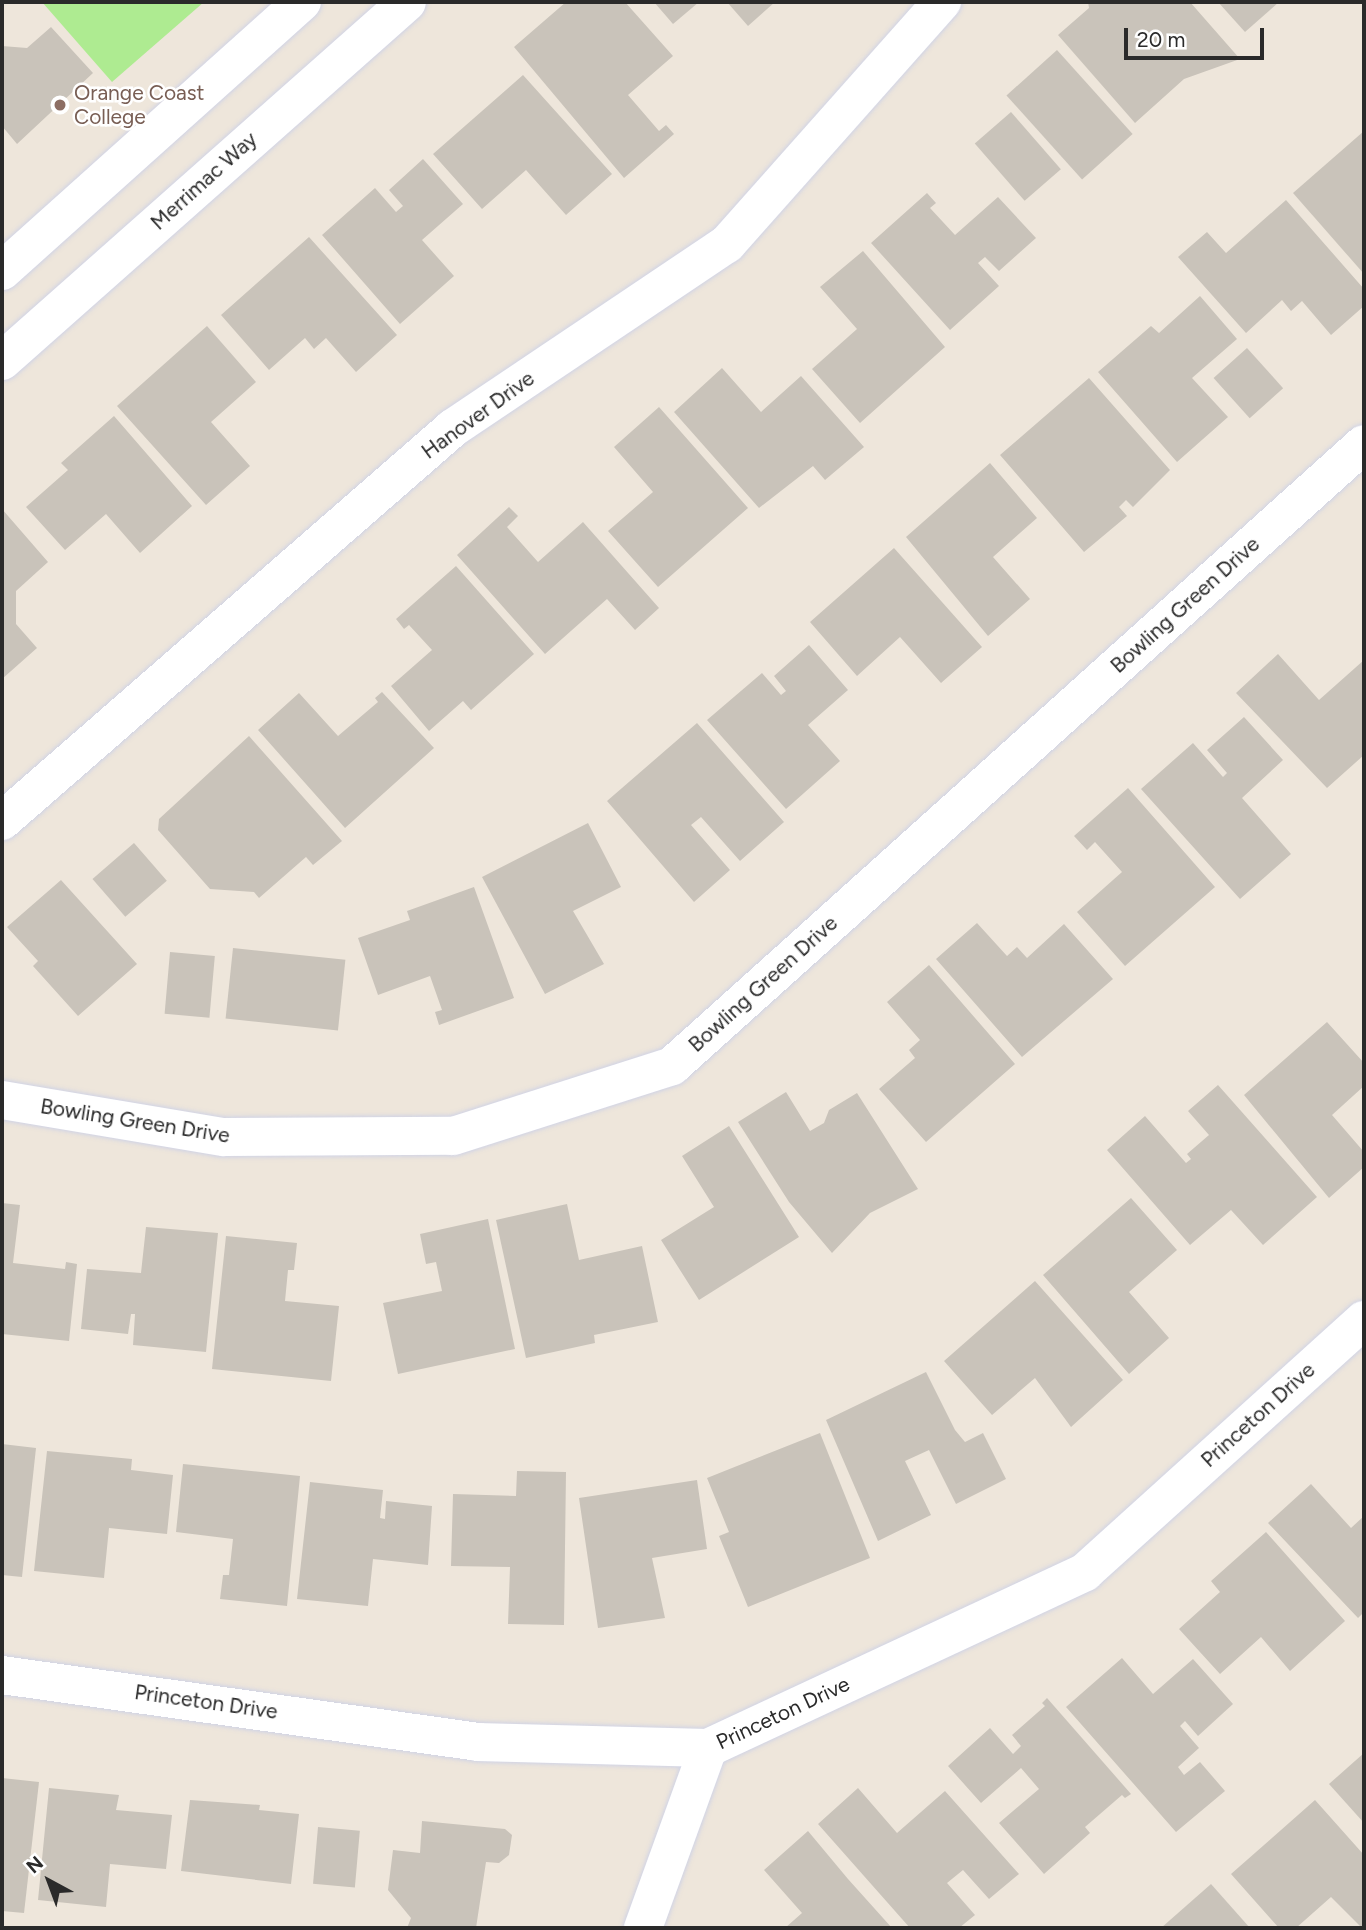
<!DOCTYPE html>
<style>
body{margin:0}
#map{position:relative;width:1366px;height:1930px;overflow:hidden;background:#eee6db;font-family:Figtree,sans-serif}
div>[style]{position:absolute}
.green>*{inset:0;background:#aeeb91}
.building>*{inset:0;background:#c9c3ba;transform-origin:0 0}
.roads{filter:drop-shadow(0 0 2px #d0d3e5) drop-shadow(0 0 2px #d0d3e5)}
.minor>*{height:38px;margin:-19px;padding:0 19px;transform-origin:19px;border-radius:19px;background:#fff}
.dots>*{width:19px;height:19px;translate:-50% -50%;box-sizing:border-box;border:4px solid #fff;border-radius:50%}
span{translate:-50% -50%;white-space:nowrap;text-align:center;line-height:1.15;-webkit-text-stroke:5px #fff;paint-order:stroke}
.education-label{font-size:21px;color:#785e54}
.left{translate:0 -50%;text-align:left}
.street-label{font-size:21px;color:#2a2a2a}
.frame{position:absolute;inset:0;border:4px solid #2a2a2a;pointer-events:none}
.north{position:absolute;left:14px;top:1846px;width:70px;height:70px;-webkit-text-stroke:5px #fff;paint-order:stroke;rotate:319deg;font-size:19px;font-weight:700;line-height:28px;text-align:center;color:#2a2a2a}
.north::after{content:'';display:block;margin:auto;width:24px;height:32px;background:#2a2a2a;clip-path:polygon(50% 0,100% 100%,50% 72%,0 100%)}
.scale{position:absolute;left:1124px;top:28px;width:140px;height:32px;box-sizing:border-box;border:4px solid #2a2a2a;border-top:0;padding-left:9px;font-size:21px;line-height:24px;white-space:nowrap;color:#2a2a2a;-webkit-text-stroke:5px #fff;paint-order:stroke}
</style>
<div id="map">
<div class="green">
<div style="clip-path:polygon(42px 2px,204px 2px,112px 82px)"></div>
</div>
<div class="building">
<div style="clip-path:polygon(566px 2px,625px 2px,673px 56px,628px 95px,659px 131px,666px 125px,674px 134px,624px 178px,514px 47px)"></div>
<div style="clip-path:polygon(654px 2px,699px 2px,673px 24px)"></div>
<div style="clip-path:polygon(727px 2px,775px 2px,748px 26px)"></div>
<div style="clip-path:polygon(1088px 2px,1190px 2px,1240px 59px,1184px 79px,1135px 123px,1058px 35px,1089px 8px)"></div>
<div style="clip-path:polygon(1218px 2px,1279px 2px,1245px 32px)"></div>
<div style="clip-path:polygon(51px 27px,93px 73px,17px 144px,2px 126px,2px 46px,27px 48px)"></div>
<div style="left:1057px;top:50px;width:113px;height:68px;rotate:48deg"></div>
<div style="clip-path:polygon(523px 75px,612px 174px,566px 215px,526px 170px,482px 209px,433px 154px)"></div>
<div style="left:1011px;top:112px;width:76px;height:48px;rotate:49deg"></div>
<div style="clip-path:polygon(1364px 131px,1364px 274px,1293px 193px)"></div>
<div style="clip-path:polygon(423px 159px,463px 204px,422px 240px,454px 276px,400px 324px,322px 235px,375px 188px,396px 212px,403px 206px,389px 190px)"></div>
<div style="clip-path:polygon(927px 193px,936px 203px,930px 208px,955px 235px,998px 197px,1036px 238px,999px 271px,985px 257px,978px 263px,999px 286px,950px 330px,871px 243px)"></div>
<div style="clip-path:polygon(1286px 200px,1364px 289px,1364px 306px,1331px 335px,1302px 301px,1291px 311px,1282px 300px,1246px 333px,1178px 257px,1207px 232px,1226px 253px)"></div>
<div style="clip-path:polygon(309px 237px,397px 335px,356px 372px,326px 338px,314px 349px,305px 338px,269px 370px,221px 315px)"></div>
<div style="clip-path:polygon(863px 251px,945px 347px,860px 423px,812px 369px,857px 329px,820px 287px)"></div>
<div style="clip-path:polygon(1200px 296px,1237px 339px,1192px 378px,1228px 417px,1177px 462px,1098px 372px,1151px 326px,1159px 333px)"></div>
<div style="clip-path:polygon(207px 326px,256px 382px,211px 422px,250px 466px,206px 505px,117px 406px)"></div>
<div style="left:1247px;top:348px;width:54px;height:45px;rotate:48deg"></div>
<div style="clip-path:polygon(722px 368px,761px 412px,801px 376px,864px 447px,825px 480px,813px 466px,759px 508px,674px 412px)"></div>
<div style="clip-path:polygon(1089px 378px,1170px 470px,1133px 507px,1126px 500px,1119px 507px,1127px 516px,1084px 552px,1000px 455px)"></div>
<div style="clip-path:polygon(659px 407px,748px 508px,658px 587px,608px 531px,653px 492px,614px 447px)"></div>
<div style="clip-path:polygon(114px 416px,192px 506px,140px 553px,106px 514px,65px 550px,26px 507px,68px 470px,61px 463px)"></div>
<div style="clip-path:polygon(990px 463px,1037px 518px,993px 557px,1030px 599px,988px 636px,906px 537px)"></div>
<div style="clip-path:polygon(509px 507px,518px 516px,507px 527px,538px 562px,583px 522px,659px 608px,635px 630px,607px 599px,545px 654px,457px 555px)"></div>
<div style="clip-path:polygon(2px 509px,48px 562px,16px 591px,16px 624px,37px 648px,2px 679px)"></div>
<div style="clip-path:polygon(894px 548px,982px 647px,941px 683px,900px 637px,857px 676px,810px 622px)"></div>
<div style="clip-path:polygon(456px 566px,534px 654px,471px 710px,463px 701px,429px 731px,391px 686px,432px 650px,409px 625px,404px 629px,396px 619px)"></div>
<div style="clip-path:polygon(809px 645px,848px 690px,808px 725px,840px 761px,786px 809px,707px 720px,762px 673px,781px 695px,786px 691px,774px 676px)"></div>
<div style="clip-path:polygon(1278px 654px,1319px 700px,1364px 660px,1364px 755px,1327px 788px,1236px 693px)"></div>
<div style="clip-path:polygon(382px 692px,434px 748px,345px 828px,258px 730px,299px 693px,338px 736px,378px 702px,375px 698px)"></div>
<div style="clip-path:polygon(1244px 717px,1283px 760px,1242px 798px,1291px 854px,1240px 899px,1141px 789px,1193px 743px,1223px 777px,1227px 773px,1207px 750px)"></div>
<div style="clip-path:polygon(697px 723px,784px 822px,740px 861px,701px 817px,691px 825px,730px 870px,694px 902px,607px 801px)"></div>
<div style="clip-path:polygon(249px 736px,342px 841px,313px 865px,306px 857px,259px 898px,254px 892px,210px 889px,158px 830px,159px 819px)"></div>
<div style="clip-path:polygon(1128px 788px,1215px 887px,1125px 966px,1077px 912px,1122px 872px,1095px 842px,1087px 850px,1074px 836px)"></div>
<div style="clip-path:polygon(588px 823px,621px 887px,573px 911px,604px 964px,545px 994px,482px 877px)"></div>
<div style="left:134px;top:843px;width:50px;height:55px;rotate:49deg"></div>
<div style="clip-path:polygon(61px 880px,137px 964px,78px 1016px,33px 966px,38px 961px,7px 927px)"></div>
<div style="clip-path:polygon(474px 887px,514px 998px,439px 1025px,435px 1012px,442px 1010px,430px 976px,378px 995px,358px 938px,410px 920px,407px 911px)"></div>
<div style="clip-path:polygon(977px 923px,1007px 956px,1017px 947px,1027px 958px,1064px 924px,1113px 979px,1022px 1057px,936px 959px)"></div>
<div style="left:233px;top:948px;width:113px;height:71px;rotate:6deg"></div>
<div style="left:170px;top:952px;width:45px;height:62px;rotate:5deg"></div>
<div style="clip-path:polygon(929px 965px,1015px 1064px,926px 1142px,879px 1089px,915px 1058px,909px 1050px,920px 1040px,887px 1002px)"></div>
<div style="clip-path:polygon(1327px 1022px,1364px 1063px,1364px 1086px,1332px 1115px,1364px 1152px,1364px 1167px,1329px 1198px,1244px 1095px)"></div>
<div style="clip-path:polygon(1218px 1085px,1317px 1197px,1263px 1245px,1231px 1210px,1190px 1245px,1107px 1150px,1145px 1116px,1186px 1163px,1191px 1159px,1187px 1154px,1209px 1135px,1188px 1111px)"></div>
<div style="clip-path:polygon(786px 1092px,810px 1131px,824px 1123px,829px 1110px,857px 1093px,918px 1189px,870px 1213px,832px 1253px,789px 1202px,738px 1122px)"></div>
<div style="clip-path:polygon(729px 1126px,799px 1237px,699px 1300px,661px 1240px,714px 1207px,682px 1156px)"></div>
<div style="clip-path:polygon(1131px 1198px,1177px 1250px,1129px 1292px,1169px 1338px,1129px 1374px,1043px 1275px)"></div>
<div style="clip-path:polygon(2px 1203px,20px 1205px,13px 1263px,65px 1269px,66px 1262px,77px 1264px,69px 1341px,2px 1334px)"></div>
<div style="clip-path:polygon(567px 1204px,579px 1260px,642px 1246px,658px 1322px,594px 1335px,595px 1343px,526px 1358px,496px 1220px)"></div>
<div style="clip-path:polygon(488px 1219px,515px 1349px,398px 1374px,383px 1303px,442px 1291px,436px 1262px,426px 1264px,420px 1234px)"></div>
<div style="clip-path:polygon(146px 1227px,218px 1233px,206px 1352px,133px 1345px,135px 1314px,131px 1314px,128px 1334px,81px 1329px,87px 1269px,141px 1273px)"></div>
<div style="clip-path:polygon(226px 1236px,297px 1243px,294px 1270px,288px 1270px,285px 1301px,339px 1306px,331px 1381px,212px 1369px)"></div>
<div style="clip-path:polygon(1035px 1281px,1123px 1380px,1071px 1427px,1035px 1378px,992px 1415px,944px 1361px)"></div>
<div style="clip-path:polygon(926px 1372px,955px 1430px,965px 1442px,983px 1433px,1006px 1479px,956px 1504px,929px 1450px,905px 1461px,931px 1515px,878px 1541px,826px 1420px)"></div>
<div style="clip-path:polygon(820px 1433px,870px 1558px,748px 1607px,719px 1536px,729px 1532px,707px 1478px)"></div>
<div style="clip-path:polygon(2px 1444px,36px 1448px,22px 1577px,2px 1575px)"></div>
<div style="clip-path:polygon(47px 1451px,132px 1459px,131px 1470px,173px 1475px,167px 1534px,109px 1528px,104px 1578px,34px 1571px)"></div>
<div style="clip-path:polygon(183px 1464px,300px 1476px,287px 1606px,220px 1599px,223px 1575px,229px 1575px,233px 1539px,176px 1532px)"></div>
<div style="clip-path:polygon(517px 1471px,566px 1472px,564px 1625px,508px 1624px,510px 1567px,451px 1566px,453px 1494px,516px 1496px)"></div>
<div style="clip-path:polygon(697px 1480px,707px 1549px,652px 1558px,665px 1618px,598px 1628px,579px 1498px)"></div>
<div style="clip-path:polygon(310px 1482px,383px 1490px,380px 1518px,385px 1519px,386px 1501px,432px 1506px,428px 1565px,373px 1559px,368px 1606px,297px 1599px)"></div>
<div style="clip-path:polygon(1311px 1484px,1351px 1528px,1364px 1516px,1364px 1612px,1358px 1618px,1268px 1523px)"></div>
<div style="clip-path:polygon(1266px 1532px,1345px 1621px,1290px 1671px,1261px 1637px,1220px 1674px,1179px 1629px,1220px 1592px,1211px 1581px)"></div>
<div style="clip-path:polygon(1122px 1658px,1153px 1694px,1193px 1659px,1233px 1704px,1198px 1736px,1185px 1721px,1180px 1726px,1199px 1748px,1178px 1767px,1184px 1775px,1200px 1762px,1225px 1791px,1176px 1832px,1066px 1707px)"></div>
<div style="clip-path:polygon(1047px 1698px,1131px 1794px,1125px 1798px,1122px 1795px,1085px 1827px,1090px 1833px,1044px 1874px,999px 1823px,1039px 1789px,1021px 1768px,981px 1803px,948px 1766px,990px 1728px,1013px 1754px,1021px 1746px,1012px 1735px,1045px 1706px,1042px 1703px)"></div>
<div style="clip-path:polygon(1364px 1753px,1364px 1823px,1329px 1784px)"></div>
<div style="clip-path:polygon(2px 1778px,39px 1782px,24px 1913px,2px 1911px)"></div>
<div style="clip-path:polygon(49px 1788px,119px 1795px,116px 1810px,172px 1815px,166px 1869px,110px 1864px,106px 1907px,38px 1900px)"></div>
<div style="clip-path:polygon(858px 1788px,897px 1833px,945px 1791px,1019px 1874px,989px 1899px,963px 1870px,947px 1883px,975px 1915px,959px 1928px,910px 1928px,818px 1824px)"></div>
<div style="clip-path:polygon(190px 1800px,260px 1805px,259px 1810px,299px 1814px,291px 1884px,181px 1871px)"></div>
<div style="clip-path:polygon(1315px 1800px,1364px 1855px,1362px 1928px,1331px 1897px,1296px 1928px,1279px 1928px,1231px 1874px)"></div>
<div style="clip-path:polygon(422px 1821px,505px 1829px,512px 1835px,509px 1855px,499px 1863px,486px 1862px,476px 1928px,407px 1928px,411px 1918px,388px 1890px,393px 1850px,420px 1853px)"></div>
<div style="left:318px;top:1827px;width:42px;height:57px;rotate:5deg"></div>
<div style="clip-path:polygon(808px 1831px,848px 1879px,892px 1928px,785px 1928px,802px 1913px,764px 1870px)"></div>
<div style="clip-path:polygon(1211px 1884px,1250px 1928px,1161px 1928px)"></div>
</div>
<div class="roads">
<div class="minor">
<div style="left:2px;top:271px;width:403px;rotate:-41.9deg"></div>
<div style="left:2px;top:361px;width:541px;rotate:-41.55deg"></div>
<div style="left:2px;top:821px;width:598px;rotate:-41.07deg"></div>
<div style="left:453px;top:428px;width:330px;rotate:-33.9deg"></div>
<div style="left:727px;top:244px;width:324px;rotate:-48.4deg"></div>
<div style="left:2px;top:1100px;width:225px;rotate:9.5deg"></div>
<div style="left:224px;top:1137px;width:229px;rotate:-0.3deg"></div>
<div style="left:453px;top:1136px;width:230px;rotate:-17.7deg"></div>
<div style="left:672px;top:1066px;width:930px;rotate:-41.95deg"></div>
<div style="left:2px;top:1675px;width:480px;rotate:8deg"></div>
<div style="left:477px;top:1742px;width:231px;rotate:1.5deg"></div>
<div style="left:708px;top:1748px;width:416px;rotate:-25deg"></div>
<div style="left:1085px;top:1572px;width:376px;rotate:-42.1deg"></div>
<div style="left:643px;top:1928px;width:191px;rotate:-70.1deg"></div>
</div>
</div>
<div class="dots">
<div style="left:60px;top:105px;background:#8d6e63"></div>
</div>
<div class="education-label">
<span class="left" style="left:74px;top:105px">Orange Coast<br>College</span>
</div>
<div class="street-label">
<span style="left:204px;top:181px;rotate:-42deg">Merrimac Way</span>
<span style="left:478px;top:415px;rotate:-36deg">Hanover Drive</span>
<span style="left:1185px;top:605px;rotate:-42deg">Bowling Green Drive</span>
<span style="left:763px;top:984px;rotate:-42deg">Bowling Green Drive</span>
<span style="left:135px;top:1121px;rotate:9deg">Bowling Green Drive</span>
<span style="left:1258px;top:1415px;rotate:-42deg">Princeton Drive</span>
<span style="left:206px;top:1702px;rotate:8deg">Princeton Drive</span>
<span style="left:783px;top:1713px;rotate:-25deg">Princeton Drive</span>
</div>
<div class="frame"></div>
<div class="north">N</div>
<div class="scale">20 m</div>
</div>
